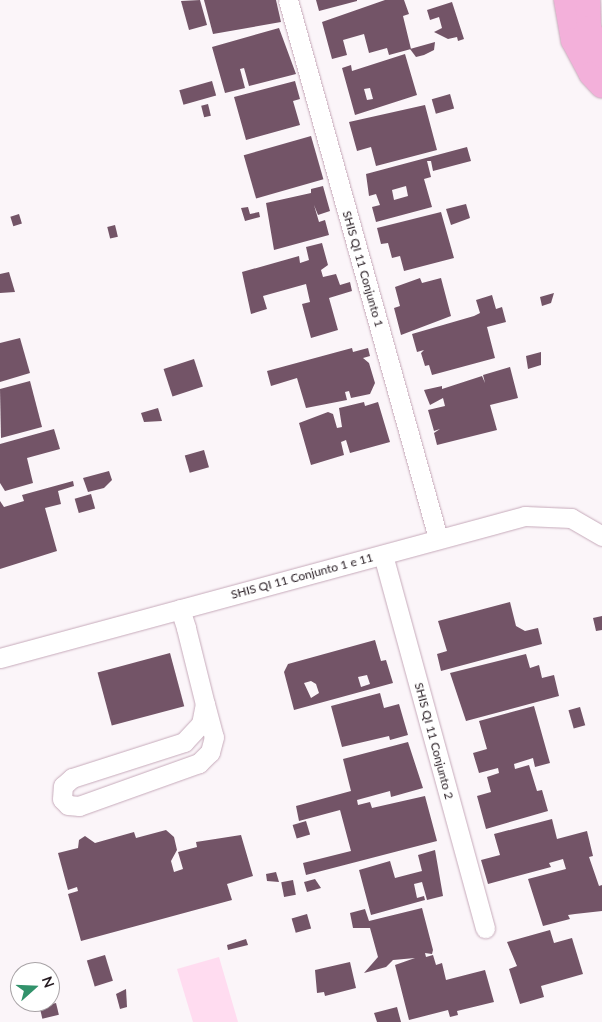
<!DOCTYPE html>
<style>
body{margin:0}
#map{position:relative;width:602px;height:1022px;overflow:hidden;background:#fbf5f9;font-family:Lato,sans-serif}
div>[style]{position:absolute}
.green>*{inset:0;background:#ffdcf0}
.building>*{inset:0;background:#735467;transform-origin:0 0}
.roads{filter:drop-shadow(0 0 1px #c6aaba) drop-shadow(0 0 1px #c6aaba)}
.minor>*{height:19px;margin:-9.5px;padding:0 9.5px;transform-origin:9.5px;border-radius:9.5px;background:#fff}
.major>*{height:24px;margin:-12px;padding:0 12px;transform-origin:12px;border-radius:12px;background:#f3b0da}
span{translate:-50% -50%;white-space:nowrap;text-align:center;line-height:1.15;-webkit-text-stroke:5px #fff;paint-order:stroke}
.street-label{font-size:12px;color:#251a20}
.north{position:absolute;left:10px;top:962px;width:50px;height:50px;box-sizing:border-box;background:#fff;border:1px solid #a8a3a6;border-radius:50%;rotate:70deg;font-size:14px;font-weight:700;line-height:20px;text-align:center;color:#251a20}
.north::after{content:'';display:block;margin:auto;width:18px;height:22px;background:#32926b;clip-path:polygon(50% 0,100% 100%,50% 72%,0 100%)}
</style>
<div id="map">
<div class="green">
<div style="clip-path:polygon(219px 957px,238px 1022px,193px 1022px,177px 969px)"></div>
</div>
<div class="building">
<div style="clip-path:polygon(200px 0,207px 25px,189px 30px,181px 1px)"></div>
<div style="clip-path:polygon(204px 0,276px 0,281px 22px,213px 34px)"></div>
<div style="clip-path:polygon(316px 0,357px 0,357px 1px,319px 11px)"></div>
<div style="clip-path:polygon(385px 0,404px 0,409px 14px,403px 16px,411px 49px,389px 55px,387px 48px,369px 53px,364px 34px,343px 40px,347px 55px,332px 59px,322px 22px)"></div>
<div style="clip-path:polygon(452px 2px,464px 39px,458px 41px,457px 37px,448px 39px,434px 32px,442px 28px,439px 17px,430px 20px,427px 10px)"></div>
<div style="clip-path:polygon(279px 28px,296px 74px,249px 86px,244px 68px,240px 69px,245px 88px,225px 93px,212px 47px)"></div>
<div style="clip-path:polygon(435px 42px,434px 50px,424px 55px,416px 57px,410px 49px)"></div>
<div style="clip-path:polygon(evenodd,405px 54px,417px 95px,355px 115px,342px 68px,351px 65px,352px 71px,405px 54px,370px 88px,373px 99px,367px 100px,364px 89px,370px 88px)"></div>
<div style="left:212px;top:81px;width:15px;height:34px;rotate:74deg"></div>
<div style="clip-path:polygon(295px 81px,300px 99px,293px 101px,300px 125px,246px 140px,234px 97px)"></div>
<div style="left:450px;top:94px;width:15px;height:19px;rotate:74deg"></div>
<div style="left:208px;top:104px;width:12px;height:7px;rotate:76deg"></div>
<div style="clip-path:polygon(425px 105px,437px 150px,376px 166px,371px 147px,357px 151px,349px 122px)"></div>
<div style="left:311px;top:136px;width:45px;height:70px;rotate:74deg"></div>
<div style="clip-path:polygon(evenodd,467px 147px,471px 161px,433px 171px,431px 161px,427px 161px,431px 177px,424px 179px,432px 207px,376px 222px,372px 207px,380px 205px,376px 194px,369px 196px,366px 174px,467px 147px,406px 186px,408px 196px,394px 200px,392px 190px,406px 186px)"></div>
<div style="clip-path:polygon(323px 186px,330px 211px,318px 215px,314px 205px,319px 222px,325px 220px,329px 235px,274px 250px,266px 203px,311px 193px,311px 189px)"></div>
<div style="clip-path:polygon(466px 204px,470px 218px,451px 225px,446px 209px)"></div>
<div style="clip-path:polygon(248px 207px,250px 214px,259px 212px,260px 217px,245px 221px,241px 208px)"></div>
<div style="clip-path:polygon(441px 212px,454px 258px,404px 271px,400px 256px,392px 258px,388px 243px,381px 244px,377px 228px)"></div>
<div style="left:19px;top:214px;width:10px;height:9px;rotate:73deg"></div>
<div style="left:115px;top:225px;width:12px;height:8px;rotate:76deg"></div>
<div style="clip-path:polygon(322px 243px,328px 265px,321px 270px,323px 277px,336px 274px,340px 285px,350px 282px,352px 291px,329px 298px,338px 330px,311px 338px,302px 304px,310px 302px,306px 284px,263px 296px,267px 309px,251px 314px,242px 272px,299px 256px,300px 263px,309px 260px,306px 247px)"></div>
<div style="clip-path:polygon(9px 272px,15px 292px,0 293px,0 274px)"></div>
<div style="clip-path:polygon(420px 278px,422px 283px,441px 278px,451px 316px,401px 335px,394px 308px,400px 306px,395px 287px)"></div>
<div style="clip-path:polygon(554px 293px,551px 303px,542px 306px,540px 297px)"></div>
<div style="clip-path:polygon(492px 295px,496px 309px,502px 307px,506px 322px,487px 327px,495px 358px,432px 375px,429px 365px,425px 366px,421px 353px,424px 350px,417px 352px,412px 334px,474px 316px,480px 313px,476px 300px)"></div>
<div style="clip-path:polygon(20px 338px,30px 373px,0 382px,0 343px)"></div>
<div style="clip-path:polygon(352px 348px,353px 352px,368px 348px,370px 356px,363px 358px,369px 363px,375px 383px,370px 394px,351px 398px,349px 391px,345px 392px,347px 400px,306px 408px,297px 378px,271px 386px,267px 371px)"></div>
<div style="clip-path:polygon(541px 352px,541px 365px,528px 369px,526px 356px)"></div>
<div style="left:194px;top:359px;width:29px;height:32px;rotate:72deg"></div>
<div style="clip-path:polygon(510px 367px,518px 398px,490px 405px,497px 430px,437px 445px,434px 433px,440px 429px,434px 431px,428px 410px,445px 406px,443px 398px,430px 405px,424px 390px,442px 386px,442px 389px,482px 376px,485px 383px,483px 375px)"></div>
<div style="clip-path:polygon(30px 381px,42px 427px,1px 438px,0 389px)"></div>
<div style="clip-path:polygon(364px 402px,365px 406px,378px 402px,390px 442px,350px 453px,346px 440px,341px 442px,344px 455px,311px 465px,299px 423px,328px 412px,333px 414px,337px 428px,342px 427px,339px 408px)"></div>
<div style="clip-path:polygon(158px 408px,162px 421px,144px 422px,141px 413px)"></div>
<div style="clip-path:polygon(54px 429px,60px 449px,27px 458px,33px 483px,5px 491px,0 483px,0 444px)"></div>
<div style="left:204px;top:450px;width:18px;height:20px;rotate:74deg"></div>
<div style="clip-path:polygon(109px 471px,112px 480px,104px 488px,88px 492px,83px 478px)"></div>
<div style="clip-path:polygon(73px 481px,74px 486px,58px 491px,61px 504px,45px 508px,57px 551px,0 569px,0 501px,4px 507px,24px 501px,22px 495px)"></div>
<div style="left:91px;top:494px;width:15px;height:17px;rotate:74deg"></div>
<div style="clip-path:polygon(510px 602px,516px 626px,525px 631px,538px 628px,542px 644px,441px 671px,437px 654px,447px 651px,438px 621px)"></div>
<div style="clip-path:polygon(602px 616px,602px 630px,596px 631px,593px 618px)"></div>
<div style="clip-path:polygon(evenodd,375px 640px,381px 661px,386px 660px,393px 683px,294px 710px,284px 672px,288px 664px,375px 640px,367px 675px,370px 684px,361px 687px,358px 677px,367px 675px,375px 640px,311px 681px,316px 684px,319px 693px,311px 698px,304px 683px,311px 681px)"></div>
<div style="left:170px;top:653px;width:55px;height:75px;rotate:75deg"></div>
<div style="clip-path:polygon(526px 654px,530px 668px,539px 665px,542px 678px,554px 675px,559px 696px,466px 721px,450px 673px)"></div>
<div style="clip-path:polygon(380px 693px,384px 708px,399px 704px,408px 735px,390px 740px,389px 736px,342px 747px,331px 706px)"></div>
<div style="clip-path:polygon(534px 706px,550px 763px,535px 767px,533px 758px,514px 764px,515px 769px,529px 765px,537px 791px,542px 790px,548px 811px,486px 829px,477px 796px,491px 792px,487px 777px,499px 773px,498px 768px,479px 773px,473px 753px,487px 749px,479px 721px)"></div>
<div style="left:580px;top:707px;width:19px;height:12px;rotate:74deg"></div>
<div style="clip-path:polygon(408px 742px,423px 788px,391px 797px,390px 791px,357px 800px,358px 805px,370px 802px,372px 808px,425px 796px,437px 841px,306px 875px,303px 863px,351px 851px,340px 810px,299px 821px,296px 806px,351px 791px,343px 759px)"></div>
<div style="clip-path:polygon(552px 819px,557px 839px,587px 831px,593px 856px,589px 857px,599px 886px,602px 885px,602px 911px,575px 914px,568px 915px,570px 919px,543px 926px,528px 879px,566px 869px,563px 859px,549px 863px,551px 867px,488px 884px,481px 860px,500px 855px,494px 834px)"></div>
<div style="left:306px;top:821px;width:14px;height:14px;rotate:73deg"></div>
<div style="clip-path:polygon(166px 830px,174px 837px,177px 850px,171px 861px,174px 872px,183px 869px,178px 852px,197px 847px,196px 842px,241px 835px,253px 876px,227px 884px,232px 900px,81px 941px,68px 894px,78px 891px,77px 887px,68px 890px,58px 853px,78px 848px,79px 840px,85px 836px,95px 843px,134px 832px,136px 838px)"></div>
<div style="clip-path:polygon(435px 850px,443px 896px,427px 900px,422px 882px,414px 884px,417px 898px,424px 896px,425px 900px,371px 915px,359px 870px,390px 861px,395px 878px,422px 871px,418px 855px)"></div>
<div style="clip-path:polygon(276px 872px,279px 882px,267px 881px,266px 874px)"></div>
<div style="clip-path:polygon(315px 879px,321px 888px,307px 892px,304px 882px)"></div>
<div style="left:293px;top:880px;width:15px;height:12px;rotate:79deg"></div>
<div style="clip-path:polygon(422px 908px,433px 950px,432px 954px,425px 953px,426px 957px,433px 955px,436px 965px,442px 963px,446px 980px,485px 970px,494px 1002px,457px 1011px,458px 1015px,450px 1017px,448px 1010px,409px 1020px,395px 965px,415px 958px,393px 960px,386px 967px,364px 973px,378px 957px,370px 928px,353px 928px,350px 913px,365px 909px,369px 921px)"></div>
<div style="left:307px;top:914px;width:15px;height:16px;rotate:74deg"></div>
<div style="clip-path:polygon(550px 930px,554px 943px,572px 938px,583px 974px,541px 986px,544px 997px,520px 1004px,509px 969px,517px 966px,507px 942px)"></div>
<div style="clip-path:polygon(246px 939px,248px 945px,228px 950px,227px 945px)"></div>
<div style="left:105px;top:955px;width:27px;height:19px;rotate:73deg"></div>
<div style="clip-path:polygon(350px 962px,356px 988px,325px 996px,324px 992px,317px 993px,315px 970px)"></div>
<div style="clip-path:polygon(126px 989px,127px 1007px,120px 1009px,116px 994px)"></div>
<div style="left:56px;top:1003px;width:12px;height:17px;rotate:76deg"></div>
<div style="clip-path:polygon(397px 1007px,401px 1022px,377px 1022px,374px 1013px)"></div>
</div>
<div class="roads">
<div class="minor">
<div style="left:288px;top:0;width:559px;rotate:74.42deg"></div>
<div style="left:383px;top:555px;width:387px;rotate:74.7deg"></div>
<div style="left:180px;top:609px;width:20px;rotate:72deg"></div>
<div style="left:186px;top:628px;width:78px;rotate:76deg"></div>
<div style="left:205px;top:704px;width:34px;rotate:75deg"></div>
<div style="left:214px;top:737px;width:16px;rotate:105deg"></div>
<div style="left:210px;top:752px;width:16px;rotate:135deg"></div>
<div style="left:199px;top:763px;width:127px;rotate:160.3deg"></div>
<div style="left:79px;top:806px;width:11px;rotate:-175deg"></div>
<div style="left:68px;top:805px;width:8px;rotate:-135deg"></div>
<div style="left:62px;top:799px;width:13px;rotate:-86deg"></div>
<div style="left:63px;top:786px;width:12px;rotate:-42deg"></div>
<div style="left:72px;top:778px;width:118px;rotate:-17.8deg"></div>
<div style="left:184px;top:742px;width:25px;rotate:-47deg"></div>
<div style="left:201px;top:724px;width:20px;rotate:-79deg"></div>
<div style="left:0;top:658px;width:544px;rotate:-15.14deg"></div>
<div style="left:525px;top:516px;width:46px;rotate:2.5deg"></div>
<div style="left:571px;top:518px;width:36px;rotate:30deg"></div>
</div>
<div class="major">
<div style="left:566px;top:0;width:41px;rotate:80.1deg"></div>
<div style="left:573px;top:40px;width:38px;rotate:62deg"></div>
<div style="left:591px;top:74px;width:16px;rotate:47deg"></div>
<div style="left:588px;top:0;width:28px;rotate:88deg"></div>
<div style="left:589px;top:28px;width:31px;rotate:65deg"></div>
</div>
</div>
<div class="street-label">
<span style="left:363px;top:269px;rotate:74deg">SHIS QI 11 Conjunto 1</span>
<span style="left:302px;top:576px;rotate:-15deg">SHIS QI 11 Conjunto 1 e 11</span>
<span style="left:434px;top:741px;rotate:75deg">SHIS QI 11 Conjunto 2</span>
</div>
<div class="north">N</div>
</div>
